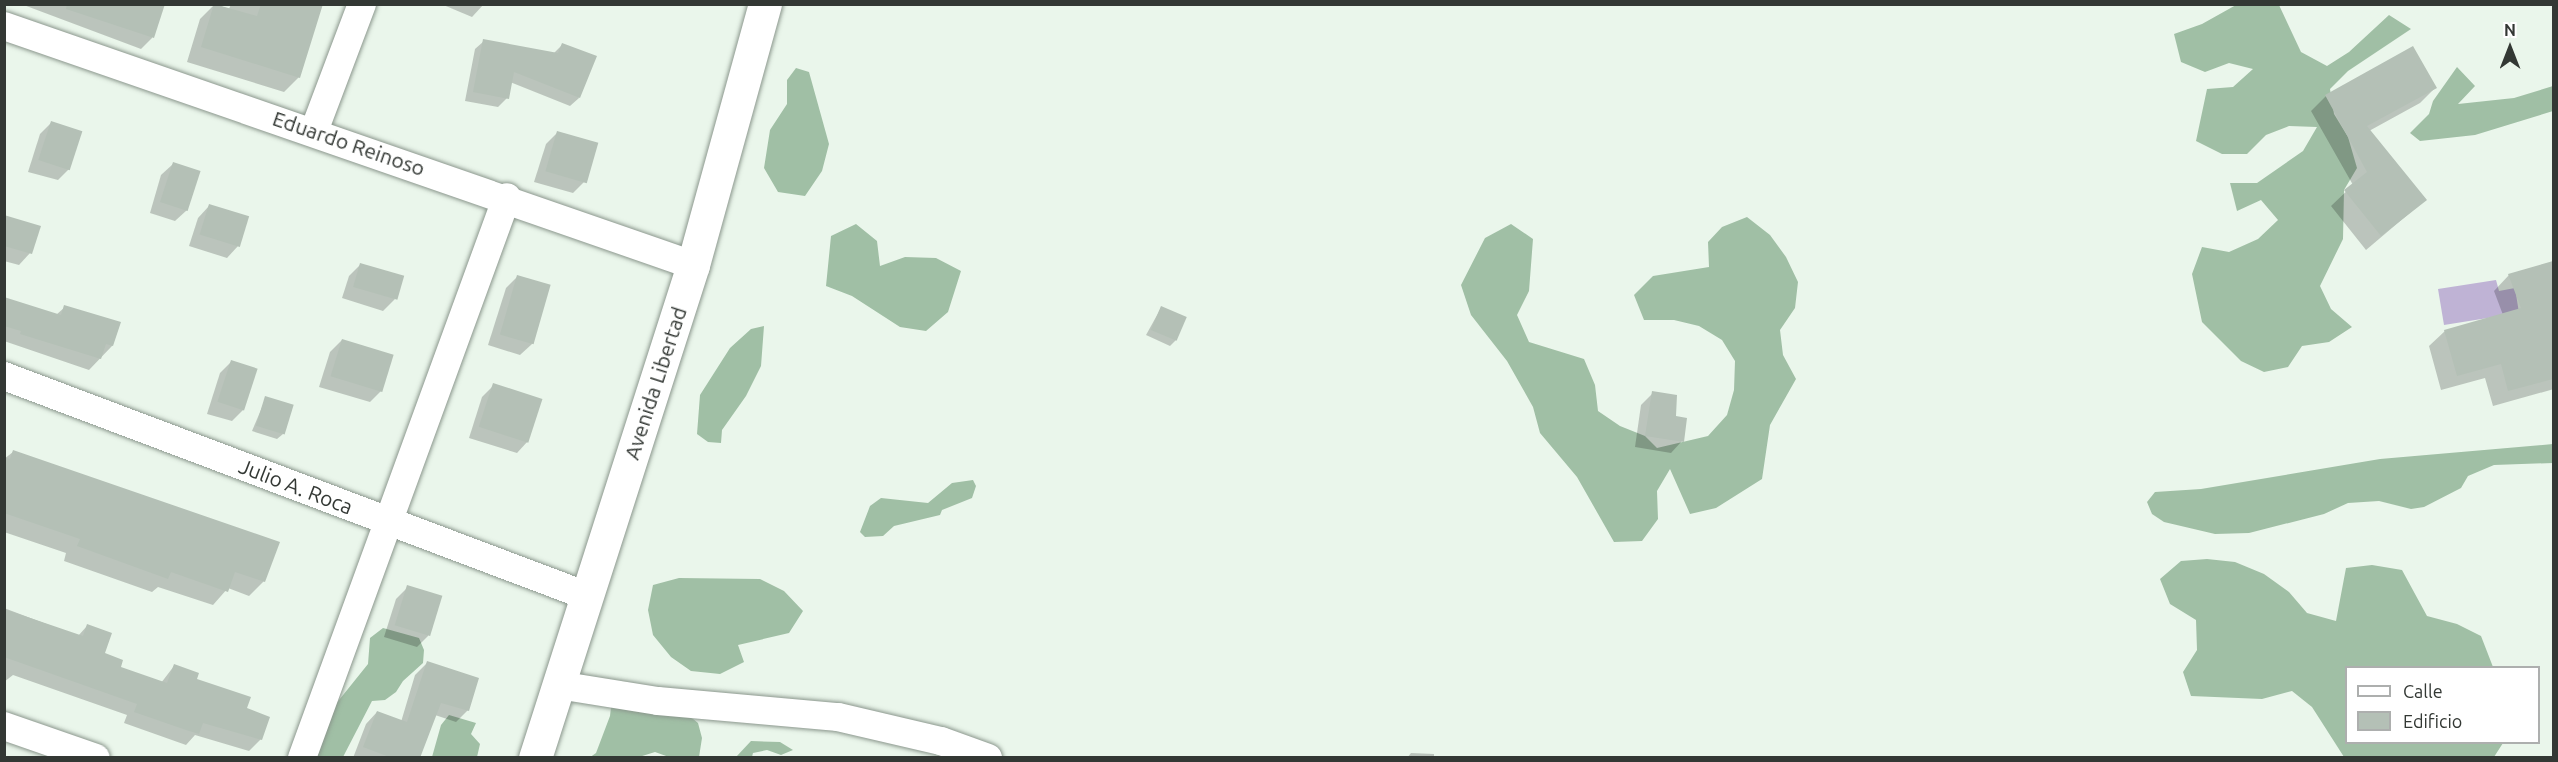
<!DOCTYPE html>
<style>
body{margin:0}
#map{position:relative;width:2558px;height:762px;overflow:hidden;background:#eaf6eb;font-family:Ubuntu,sans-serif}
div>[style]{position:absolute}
.forest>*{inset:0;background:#a0bfa5}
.water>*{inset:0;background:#bfb3d5}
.shadow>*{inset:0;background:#0003}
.building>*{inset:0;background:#b4c0b6;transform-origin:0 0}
.roads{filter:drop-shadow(0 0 2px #8b978d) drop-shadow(0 0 2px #8b978d)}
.minor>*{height:28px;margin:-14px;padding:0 14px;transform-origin:14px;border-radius:14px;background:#fff}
.secondary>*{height:33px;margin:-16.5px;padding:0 16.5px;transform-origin:16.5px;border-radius:16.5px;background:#fff}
span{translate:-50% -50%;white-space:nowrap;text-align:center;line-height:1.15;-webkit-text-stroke:4.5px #fff;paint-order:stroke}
.street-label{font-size:21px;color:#333834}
.frame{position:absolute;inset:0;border:6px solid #333834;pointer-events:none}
.legend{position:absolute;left:2345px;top:666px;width:195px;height:78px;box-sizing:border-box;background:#fff;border:2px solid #adafae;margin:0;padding:8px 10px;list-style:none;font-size:18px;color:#333834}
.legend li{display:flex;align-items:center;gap:12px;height:30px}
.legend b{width:30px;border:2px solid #adafae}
.north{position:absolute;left:2480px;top:18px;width:60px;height:60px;-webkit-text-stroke:4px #fff;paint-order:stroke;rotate:0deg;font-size:16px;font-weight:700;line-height:24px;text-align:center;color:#333834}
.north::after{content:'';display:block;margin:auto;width:21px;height:27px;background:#333834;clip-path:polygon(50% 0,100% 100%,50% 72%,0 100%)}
</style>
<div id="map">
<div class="forest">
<div style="clip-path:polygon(2236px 5px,2279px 5px,2301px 52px,2327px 66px,2349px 52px,2389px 15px,2411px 29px,2348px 71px,2330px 89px,2334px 114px,2348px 137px,2357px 168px,2344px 190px,2343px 239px,2320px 286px,2331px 309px,2352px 327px,2329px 342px,2302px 346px,2288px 367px,2264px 372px,2241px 361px,2202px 322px,2192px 274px,2202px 247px,2229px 252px,2258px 239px,2278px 220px,2261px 200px,2237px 211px,2230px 183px,2257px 183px,2303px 151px,2317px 127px,2289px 126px,2266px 135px,2247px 154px,2222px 154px,2196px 141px,2207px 89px,2233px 87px,2253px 69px,2229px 63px,2205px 72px,2181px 62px,2174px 34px,2202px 24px)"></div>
<div style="clip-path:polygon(2457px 67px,2475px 86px,2458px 104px,2514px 98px,2553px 86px,2553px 111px,2475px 135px,2420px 141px,2410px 133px,2429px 114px,2433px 101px)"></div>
<div style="clip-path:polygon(796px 68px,809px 72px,829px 144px,822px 171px,805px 196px,778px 192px,764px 168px,770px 130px,787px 104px,787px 80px)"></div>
<div style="clip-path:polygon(1747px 217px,1770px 235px,1786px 257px,1798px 282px,1795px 308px,1780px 330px,1783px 355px,1796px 379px,1770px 425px,1762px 479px,1716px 508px,1690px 514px,1670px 469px,1657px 491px,1658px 519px,1642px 541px,1614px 542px,1577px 477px,1540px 433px,1533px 407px,1507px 361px,1471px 315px,1461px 285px,1485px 238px,1511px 224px,1533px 239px,1529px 291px,1517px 315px,1529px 342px,1584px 359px,1595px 385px,1598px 411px,1620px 426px,1645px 436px,1657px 448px,1708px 436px,1727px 415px,1734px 390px,1735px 361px,1722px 340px,1699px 326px,1674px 320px,1644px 320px,1634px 295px,1653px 276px,1709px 267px,1708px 242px,1722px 227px)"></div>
<div style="clip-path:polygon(856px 224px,877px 241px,880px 266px,905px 257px,936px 258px,961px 271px,948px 312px,926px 331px,900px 327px,852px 296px,826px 286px,831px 236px)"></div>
<div style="clip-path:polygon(764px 326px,761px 366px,746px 396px,722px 430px,721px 443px,708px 442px,697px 434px,700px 395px,730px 348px,751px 329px)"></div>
<div style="clip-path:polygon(2553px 444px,2553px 463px,2494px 465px,2468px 476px,2461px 488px,2424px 507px,2411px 509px,2379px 501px,2348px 503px,2324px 514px,2249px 533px,2215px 534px,2164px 522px,2152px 514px,2147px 502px,2155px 492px,2201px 489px,2380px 459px)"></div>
<div style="clip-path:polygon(973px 480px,976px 486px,972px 498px,942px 510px,940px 515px,894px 526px,883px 536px,865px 537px,860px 532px,870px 506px,881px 498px,928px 503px,952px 483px)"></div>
<div style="clip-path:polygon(2207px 559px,2235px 562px,2264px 574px,2289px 592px,2307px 613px,2336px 621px,2346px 568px,2372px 565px,2402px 570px,2427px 616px,2457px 624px,2481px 636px,2493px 667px,2346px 668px,2346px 742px,2503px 743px,2494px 757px,2344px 757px,2312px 707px,2292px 691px,2262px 699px,2191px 696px,2183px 672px,2197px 650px,2196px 620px,2170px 604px,2160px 579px,2181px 561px)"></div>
<div style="clip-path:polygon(679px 578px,760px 579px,784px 591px,803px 611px,789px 633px,738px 645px,744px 662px,720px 674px,691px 671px,671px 657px,653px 635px,648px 610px,653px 585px)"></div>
<div style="clip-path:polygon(383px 628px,419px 638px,424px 650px,423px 663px,403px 681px,396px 692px,385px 700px,372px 701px,343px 757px,311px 758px,327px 715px,368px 664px,370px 638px)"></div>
<div style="clip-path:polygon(622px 681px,655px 688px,698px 723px,702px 738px,699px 757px,669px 757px,655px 752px,639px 757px,589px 758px,596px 753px,610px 716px,613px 691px)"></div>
<div style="clip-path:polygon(449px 715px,476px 723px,471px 734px,480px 744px,477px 757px,432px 757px,441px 725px)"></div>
<div style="clip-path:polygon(751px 741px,780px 742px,793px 750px,781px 755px,767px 750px,753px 753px,752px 757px,736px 757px)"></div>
</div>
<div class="water">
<div style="clip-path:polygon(2496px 280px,2499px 291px,2515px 288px,2519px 313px,2444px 325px,2438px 289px)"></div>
</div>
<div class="shadow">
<div style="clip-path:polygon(21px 4px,163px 4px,152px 38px,141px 49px)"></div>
<div style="clip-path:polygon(215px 4px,229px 9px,231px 4px,310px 4px,299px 77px,284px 92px,187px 62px,200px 19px)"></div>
<div style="clip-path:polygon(441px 4px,484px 4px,472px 17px)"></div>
<div style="clip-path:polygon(484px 41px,553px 54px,562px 45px,579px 98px,570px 106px,510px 82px,507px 98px,498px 107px,465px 101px,475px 49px)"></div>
<div style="clip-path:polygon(2435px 88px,2420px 103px,2369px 131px,2425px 200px,2366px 250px,2331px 206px,2353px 185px,2311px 111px,2326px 96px)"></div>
<div style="clip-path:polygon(51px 123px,69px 169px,58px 180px,28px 172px,40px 134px)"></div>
<div style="clip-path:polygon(558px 132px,584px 182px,573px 193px,534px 182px,546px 144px)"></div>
<div style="clip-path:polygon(173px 164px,187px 210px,175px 221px,150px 213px,161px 175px)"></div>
<div style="clip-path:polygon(209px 206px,238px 246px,227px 258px,189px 246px,198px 218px)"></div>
<div style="clip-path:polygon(4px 217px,30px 253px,19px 265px,4px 261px)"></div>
<div style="clip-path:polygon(2554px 263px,2554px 389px,2493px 406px,2485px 378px,2441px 390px,2429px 346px,2445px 331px,2503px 315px,2494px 291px,2509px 275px)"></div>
<div style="clip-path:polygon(361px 264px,395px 299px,383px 311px,342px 298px,349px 276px)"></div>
<div style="clip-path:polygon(517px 277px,532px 344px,520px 355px,488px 345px,506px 288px)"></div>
<div style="clip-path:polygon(4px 304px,56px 315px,65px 307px,119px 323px,112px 346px,89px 370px,4px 341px)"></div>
<div style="clip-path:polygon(1161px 308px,1176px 340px,1170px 346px,1146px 335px)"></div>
<div style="clip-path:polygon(342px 340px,381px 391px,370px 402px,319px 387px,330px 352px)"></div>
<div style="clip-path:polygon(231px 362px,243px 410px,232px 421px,207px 414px,220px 373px)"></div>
<div style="clip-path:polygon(494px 385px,528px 441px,517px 453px,469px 438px,482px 397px)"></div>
<div style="clip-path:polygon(1653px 393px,1674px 417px,1682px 441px,1671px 453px,1635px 447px,1641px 405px)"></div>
<div style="clip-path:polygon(266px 398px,283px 434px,277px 439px,252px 431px)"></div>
<div style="clip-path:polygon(13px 452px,264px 581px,249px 596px,228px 588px,213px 605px,158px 587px,152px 592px,64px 561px,66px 553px,4px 532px,4px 459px)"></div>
<div style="clip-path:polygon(408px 587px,440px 597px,428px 636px,417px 647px,384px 637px,396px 599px)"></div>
<div style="clip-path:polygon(4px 608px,78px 636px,87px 626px,103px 654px,119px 668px,161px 683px,174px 666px,245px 709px,261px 739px,249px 751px,195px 735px,186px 745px,124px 723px,127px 715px,13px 675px,4px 682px)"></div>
<div style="clip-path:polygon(427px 663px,468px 710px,456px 722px,435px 715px,419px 758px,353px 758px,366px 724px,377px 712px,401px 722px,415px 675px)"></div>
<div style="clip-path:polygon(1411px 753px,1434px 754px,1434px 758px,1407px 758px)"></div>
</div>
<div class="building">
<div style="clip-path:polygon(67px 4px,165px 4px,154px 38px,66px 9px)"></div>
<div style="clip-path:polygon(214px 4px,257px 16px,261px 4px,323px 4px,300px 78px,201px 47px)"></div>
<div style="clip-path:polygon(483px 39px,558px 53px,562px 43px,597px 56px,580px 98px,514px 72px,509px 99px,473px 92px)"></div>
<div style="clip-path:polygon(2413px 46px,2437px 88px,2367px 126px,2427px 200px,2381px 236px,2344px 190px,2367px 172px,2325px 95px)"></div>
<div style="left:51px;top:121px;width:33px;height:41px;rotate:18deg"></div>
<div style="left:557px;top:131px;width:43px;height:42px;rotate:16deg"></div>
<div style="left:173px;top:162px;width:29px;height:42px;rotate:18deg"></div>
<div style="left:209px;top:204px;width:42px;height:32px;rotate:17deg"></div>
<div style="clip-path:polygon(4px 215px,41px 226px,32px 254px,4px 246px)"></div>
<div style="clip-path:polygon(2553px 261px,2553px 379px,2508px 391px,2501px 364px,2457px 376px,2444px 330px,2521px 308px,2508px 274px)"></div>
<div style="left:360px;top:263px;width:46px;height:25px;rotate:16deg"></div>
<div style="left:517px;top:275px;width:35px;height:62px;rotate:16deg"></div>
<div style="clip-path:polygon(4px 297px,61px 315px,64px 305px,121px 322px,113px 346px,106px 344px,101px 359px,20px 334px,21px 331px,4px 326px)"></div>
<div style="left:1161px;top:306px;width:28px;height:26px;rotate:23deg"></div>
<div style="left:342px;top:339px;width:54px;height:39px;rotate:17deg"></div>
<div style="left:231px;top:360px;width:28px;height:44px;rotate:18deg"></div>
<div style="left:493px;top:383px;width:52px;height:46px;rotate:18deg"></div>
<div style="clip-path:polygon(1652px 391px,1677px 395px,1676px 416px,1687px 418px,1684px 442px,1645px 436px)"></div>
<div style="left:265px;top:396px;width:30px;height:31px;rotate:17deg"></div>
<div style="clip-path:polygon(13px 450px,280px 542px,265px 582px,235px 572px,228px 592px,171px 572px,168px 579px,77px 546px,80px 539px,4px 513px,4px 457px,10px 459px)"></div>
<div style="left:407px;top:585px;width:37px;height:42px;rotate:17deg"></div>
<div style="clip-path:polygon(4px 609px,83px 636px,87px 624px,112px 633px,105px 653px,123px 660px,121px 667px,167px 683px,174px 664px,199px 673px,197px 679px,251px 697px,247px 708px,270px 717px,262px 740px,203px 723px,199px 734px,186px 730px,134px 712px,137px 704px,4px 657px)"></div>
<div style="clip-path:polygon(427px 661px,479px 678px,469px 711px,441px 703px,420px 758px,392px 758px,363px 747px,377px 711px,407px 722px)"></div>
</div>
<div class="roads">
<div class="minor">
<div style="left:4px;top:26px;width:729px;rotate:19.13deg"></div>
<div style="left:314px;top:131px;width:136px;rotate:-69.3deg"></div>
<div style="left:4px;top:376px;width:623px;rotate:20.67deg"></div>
<div style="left:558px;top:685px;width:101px;rotate:9.1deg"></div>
<div style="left:658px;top:701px;width:181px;rotate:5.1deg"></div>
<div style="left:838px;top:717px;width:106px;rotate:13.1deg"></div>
<div style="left:941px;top:741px;width:50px;rotate:19.9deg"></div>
<div style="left:4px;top:726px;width:97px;rotate:19.2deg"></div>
<div style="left:302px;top:758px;width:597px;rotate:-69.93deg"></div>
</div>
<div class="secondary">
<div style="left:535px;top:758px;width:518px;rotate:-72.23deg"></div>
<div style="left:693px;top:265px;width:271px;rotate:-74.6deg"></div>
</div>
</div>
<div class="street-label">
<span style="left:349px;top:143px;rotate:19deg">Eduardo Reinoso</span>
<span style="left:655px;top:383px;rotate:-72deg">Avenida Libertad</span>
<span style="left:296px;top:486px;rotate:21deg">Julio A. Roca</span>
</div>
<div class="frame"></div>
<ul class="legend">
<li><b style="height:8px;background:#fff"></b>Calle</li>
<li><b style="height:16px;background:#b4c0b6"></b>Edificio</li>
</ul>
<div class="north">N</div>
</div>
